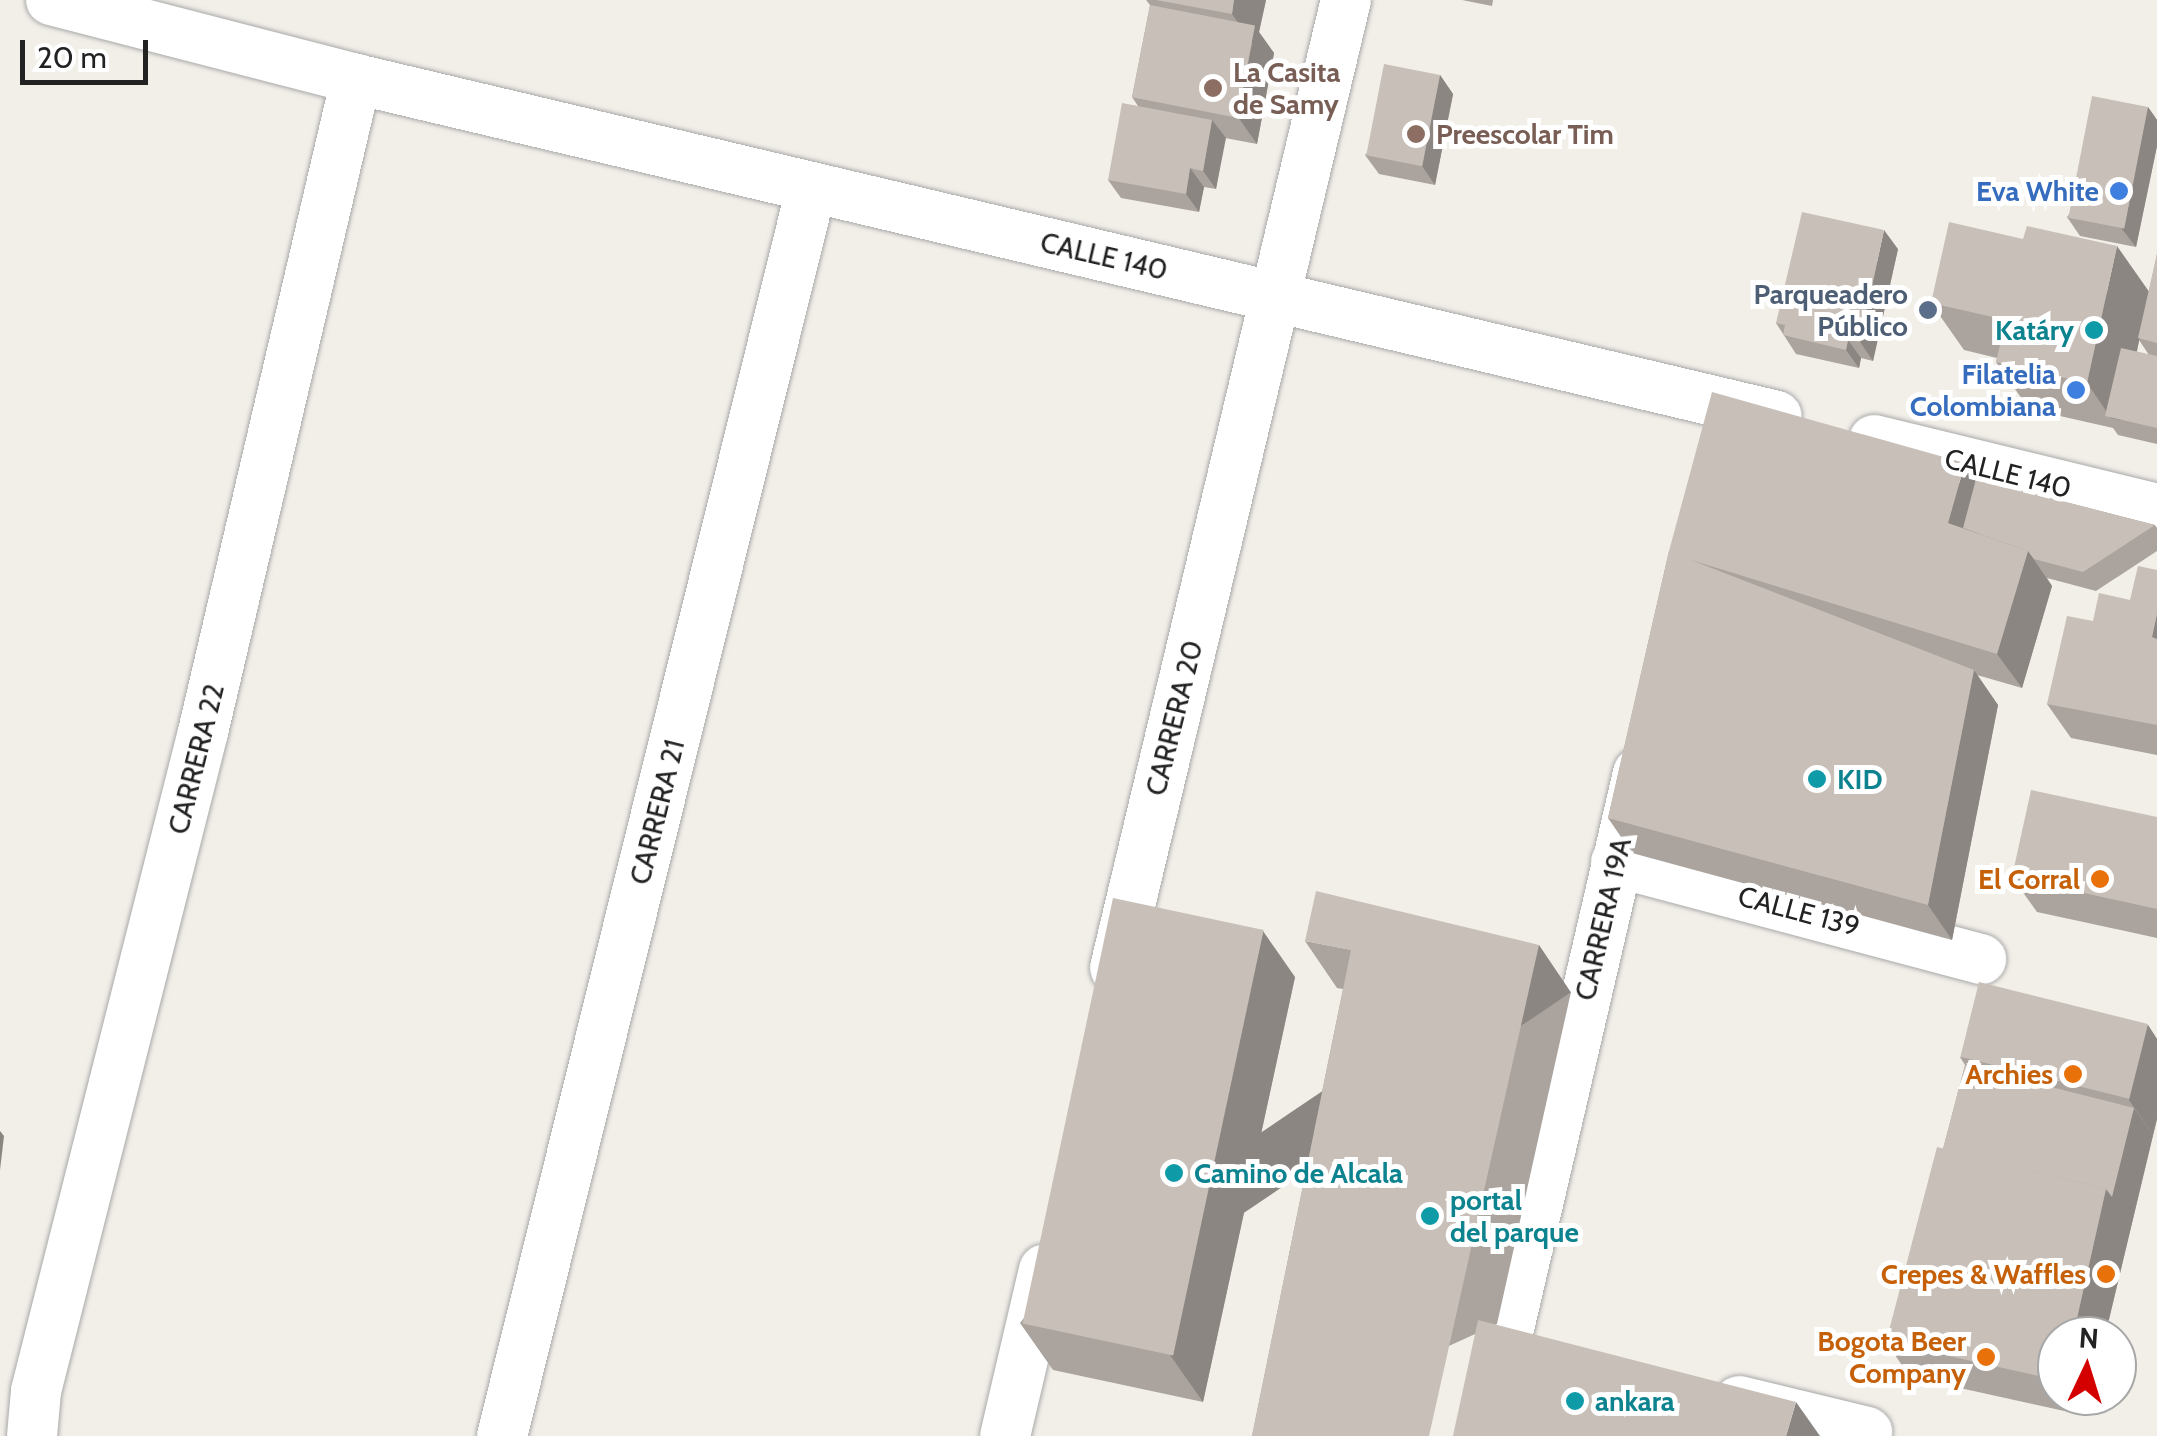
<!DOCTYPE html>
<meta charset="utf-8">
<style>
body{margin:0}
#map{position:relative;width:2157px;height:1436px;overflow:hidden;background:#f2efe9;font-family:Cabin,sans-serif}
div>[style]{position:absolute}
.roads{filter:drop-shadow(0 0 2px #a9a9a9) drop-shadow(0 0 2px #a9a9a9)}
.street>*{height:50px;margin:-25px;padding:0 25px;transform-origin:25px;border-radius:25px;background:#fff}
.wall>*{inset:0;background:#aba49e}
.shaded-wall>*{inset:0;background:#8b8681;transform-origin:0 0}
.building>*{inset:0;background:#c7bfb8;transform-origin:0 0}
.dots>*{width:28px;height:28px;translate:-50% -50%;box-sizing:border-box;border:5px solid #fff;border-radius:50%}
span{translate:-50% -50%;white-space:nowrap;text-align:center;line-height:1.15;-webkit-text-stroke:10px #fff;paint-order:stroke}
.education-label{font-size:28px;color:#785e54;font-weight:700}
.left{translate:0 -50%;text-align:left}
.shop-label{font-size:28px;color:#366cbe;font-weight:700}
.right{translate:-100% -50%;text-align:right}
.street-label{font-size:28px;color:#222}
.service-label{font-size:28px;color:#4e5e75;font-weight:700}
.culture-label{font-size:28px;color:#0d838f;font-weight:700}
.food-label{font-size:28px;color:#c56008;font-weight:700}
.north{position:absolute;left:2037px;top:1316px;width:100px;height:100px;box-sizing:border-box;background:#fff;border:2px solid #a7a7a7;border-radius:50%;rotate:4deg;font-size:28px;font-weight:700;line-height:40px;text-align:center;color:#222}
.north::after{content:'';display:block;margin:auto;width:35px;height:45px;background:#d40000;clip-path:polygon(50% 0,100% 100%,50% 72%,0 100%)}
.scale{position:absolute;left:20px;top:40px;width:128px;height:45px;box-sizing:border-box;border:5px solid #222;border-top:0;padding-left:12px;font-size:30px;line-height:35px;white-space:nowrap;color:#222;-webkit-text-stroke:8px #fff;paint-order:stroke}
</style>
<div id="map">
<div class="roads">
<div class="street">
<div style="left:51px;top:0;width:315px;rotate:14.5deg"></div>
<div style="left:356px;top:79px;width:1460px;rotate:13.34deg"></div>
<div style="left:1874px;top:440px;width:291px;rotate:13.7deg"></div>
<div style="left:1616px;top:862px;width:378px;rotate:14.9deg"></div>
<div style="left:1115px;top:968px;width:995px;rotate:-76.58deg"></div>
<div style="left:1739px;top:1401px;width:132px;rotate:13.6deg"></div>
<div style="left:32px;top:1436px;width:45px;rotate:-84.9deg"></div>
<div style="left:36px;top:1391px;width:680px;rotate:-75.78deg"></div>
<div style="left:203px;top:732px;width:671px;rotate:-76.81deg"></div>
<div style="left:502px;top:1436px;width:1285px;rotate:-76.08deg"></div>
<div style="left:1005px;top:1436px;width:171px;rotate:-76.8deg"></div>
<div style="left:1484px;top:1436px;width:681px;rotate:-76.92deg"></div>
</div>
</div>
<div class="wall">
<div style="clip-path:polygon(1146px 0,1266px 0,1259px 32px,1274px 53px,1257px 144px,1225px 138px,1216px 189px,1204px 187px,1199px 212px,1121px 198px,1108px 180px,1138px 106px,1132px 97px,1150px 5px)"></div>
<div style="clip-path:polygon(1462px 0,1493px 0,1492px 6px)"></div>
<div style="clip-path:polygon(1440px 75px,1453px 94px,1435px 185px,1379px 174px,1365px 155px)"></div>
<div style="clip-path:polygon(2148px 107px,2157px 120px,2157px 146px,2136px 247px,2080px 236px,2067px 217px)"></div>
<div style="clip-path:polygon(1898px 249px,1873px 361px,1861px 358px,1859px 368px,1796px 354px,1776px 323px)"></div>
<div style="clip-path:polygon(evenodd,2157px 254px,2157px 444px,2118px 435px,2113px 428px,2029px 409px,1996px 362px,1997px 358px,1964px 350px,1931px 303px,2149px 291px,2157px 254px,2139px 340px,2149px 355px,2137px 352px,2139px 340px)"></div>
<div style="clip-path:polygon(1976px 479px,2155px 525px,2157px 528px,2157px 551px,2096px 591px,2047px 578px,2052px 586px,2022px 688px,1977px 675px,1998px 705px,1952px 940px,1632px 853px,1608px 818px,1669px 551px)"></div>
<div style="clip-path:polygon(2157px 614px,2157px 755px,2071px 738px,2047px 704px,2093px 621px)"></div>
<div style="clip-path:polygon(2157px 817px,2157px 938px,2037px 912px,2012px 877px)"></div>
<div style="clip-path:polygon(1305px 941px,1571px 992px,1497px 1324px,1252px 1436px,1343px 989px,1337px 988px)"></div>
<div style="clip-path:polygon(1295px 977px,1203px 1402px,1053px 1370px,1020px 1323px)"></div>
<div style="clip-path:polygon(2148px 1025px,2157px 1039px,2157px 1119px,2105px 1336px,2057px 1336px,2057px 1396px,2091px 1396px,2087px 1416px,1910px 1377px,1886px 1342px,1943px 1149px,1965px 1065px,1960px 1057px)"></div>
</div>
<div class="shaded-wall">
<div style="clip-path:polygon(1234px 0,1266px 0,1259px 32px,1274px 53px,1257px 144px,1238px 117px,1252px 43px,1232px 14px)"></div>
<div style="clip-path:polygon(1440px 75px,1453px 94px,1435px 185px,1422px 166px)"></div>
<div style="clip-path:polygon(2148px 107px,2157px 120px,2157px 146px,2136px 247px,2122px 229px)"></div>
<div style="clip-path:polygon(1212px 120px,1226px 138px,1216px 189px,1203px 171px)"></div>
<div style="clip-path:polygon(1190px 168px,1204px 187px,1199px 212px,1186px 194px)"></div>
<div style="clip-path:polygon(1884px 230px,1898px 249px,1873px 361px,1860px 342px)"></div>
<div style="clip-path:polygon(2117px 246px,2150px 293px,2121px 420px,2111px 418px,2087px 383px)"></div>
<div style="clip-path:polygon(1848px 340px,1861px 358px,1859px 368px,1846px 350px)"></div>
<div style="clip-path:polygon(1965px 463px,1990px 498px,1976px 544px,1948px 523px)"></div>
<div style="clip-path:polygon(2028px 551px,2052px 586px,2022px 688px,1997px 654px)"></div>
<div style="clip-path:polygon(2157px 614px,2157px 645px,2152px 637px)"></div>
<div style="clip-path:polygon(1974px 670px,1998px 705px,1952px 940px,1928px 905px)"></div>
<div style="clip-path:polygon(1263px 931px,1295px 977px,1203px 1402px,1170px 1355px)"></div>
<div style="left:1539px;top:945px;width:57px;height:503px;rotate:56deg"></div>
<div style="clip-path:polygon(2148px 1025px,2157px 1039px,2157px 1119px,2153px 1135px,2129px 1100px)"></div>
<div style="clip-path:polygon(2134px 1108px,2153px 1135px,2105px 1336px,2073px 1336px,2106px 1189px)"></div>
<div style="clip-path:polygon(0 1131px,4px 1136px,0 1170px)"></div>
<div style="clip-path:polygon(2073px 1396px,2091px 1396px,2087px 1416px)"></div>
<div style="clip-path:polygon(1796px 1402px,1820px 1436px,1786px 1436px)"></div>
</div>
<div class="building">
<div style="clip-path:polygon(1156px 0,1234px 0,1232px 14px)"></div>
<div style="left:1150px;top:5px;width:107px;height:94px;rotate:11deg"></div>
<div style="left:1384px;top:64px;width:57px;height:93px;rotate:11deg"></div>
<div style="left:2092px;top:96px;width:57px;height:124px;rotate:11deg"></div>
<div style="clip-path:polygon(1122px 103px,1212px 120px,1203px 171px,1190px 168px,1186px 194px,1108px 180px)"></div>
<div style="clip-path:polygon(1802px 212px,1884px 230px,1860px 342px,1848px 340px,1846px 350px,1783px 335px,1785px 325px,1776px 323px)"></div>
<div style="clip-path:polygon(1949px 222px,2023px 239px,2027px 226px,2117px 246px,2087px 383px,1996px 362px,2006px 320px,1931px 303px)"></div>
<div style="clip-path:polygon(2157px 254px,2157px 343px,2138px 338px)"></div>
<div style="clip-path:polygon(2121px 348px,2157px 356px,2157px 428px,2105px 416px)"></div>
<div style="clip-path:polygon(1712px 392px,1965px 463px,1948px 523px,2028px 551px,1997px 654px,1691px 560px,1974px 670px,1928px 905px,1608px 818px,1669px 551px)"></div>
<div style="clip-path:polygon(1976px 479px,2155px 525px,2083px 572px,2034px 559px,2028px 551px,1963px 528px)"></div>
<div style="clip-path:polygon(2138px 566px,2157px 570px,2157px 614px,2152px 637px,2157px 639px,2157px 725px,2047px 704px,2067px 616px,2093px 621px,2099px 593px,2130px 600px)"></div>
<div style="clip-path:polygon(2031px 790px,2157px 817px,2157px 909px,2012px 877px)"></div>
<div style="clip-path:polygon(1316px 891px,1539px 945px,1429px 1436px,1252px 1436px,1351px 950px,1305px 941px)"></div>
<div style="left:1113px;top:898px;width:154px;height:435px;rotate:12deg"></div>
<div style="left:1979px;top:982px;width:174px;height:77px;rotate:14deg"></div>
<div style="clip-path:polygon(1965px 1065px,2134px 1108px,2112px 1197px,2106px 1189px,1943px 1149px)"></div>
<div style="clip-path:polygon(1937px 1147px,2106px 1189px,2073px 1336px,2057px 1336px,2057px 1380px,1886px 1342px)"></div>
<div style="clip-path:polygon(1478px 1320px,1796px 1402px,1786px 1436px,1453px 1436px)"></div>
</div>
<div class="dots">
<div style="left:1213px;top:88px;background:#8d6e63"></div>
<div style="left:1416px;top:134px;background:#8d6e63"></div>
<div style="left:2119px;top:191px;background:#3f7fe0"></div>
<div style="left:1928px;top:310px;background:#5c6f8a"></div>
<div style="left:2094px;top:330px;background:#0f9aa8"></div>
<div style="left:2076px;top:390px;background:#3f7fe0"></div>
<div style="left:1817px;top:779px;background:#0f9aa8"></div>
<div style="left:2100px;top:879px;background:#e8710a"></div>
<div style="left:2073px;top:1074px;background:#e8710a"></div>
<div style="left:1174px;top:1173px;background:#0f9aa8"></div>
<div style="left:1430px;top:1216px;background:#0f9aa8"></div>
<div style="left:2106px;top:1274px;background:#e8710a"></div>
<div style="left:1986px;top:1357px;background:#e8710a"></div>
<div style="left:1575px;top:1401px;background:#0f9aa8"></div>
</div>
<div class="education-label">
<span class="left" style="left:1233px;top:88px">La Casita<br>de Samy</span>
<span class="left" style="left:1436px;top:134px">Preescolar Tim</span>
</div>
<div class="shop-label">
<span class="right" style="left:2099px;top:191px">Eva White</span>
<span class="right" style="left:2056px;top:390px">Filatelia<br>Colombiana</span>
</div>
<div class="street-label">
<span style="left:1104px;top:256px;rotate:13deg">CALLE 140</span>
<span style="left:2008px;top:473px;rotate:14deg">CALLE 140</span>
<span style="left:1174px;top:718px;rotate:-76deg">CARRERA 20</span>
<span style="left:196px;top:759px;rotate:-76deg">CARRERA 22</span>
<span style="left:657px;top:812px;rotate:-76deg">CARRERA 21</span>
<span style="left:1799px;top:911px;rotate:15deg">CALLE 139</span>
<span style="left:1603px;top:919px;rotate:-77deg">CARRERA 19A</span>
</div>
<div class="service-label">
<span class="right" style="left:1908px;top:310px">Parqueadero<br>Público</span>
</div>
<div class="culture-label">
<span class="right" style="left:2074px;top:330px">Katáry</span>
<span class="left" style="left:1837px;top:779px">KID</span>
<span class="left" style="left:1194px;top:1173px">Camino de Alcala</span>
<span class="left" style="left:1450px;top:1216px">portal<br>del parque</span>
<span class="left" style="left:1595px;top:1401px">ankara</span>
</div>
<div class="food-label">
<span class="right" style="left:2080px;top:879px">El Corral</span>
<span class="right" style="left:2053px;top:1074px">Archies</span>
<span class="right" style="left:2086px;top:1274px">Crepes &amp; Waffles</span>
<span class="right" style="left:1966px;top:1357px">Bogota Beer<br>Company</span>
</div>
<div class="north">N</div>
<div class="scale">20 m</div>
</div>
